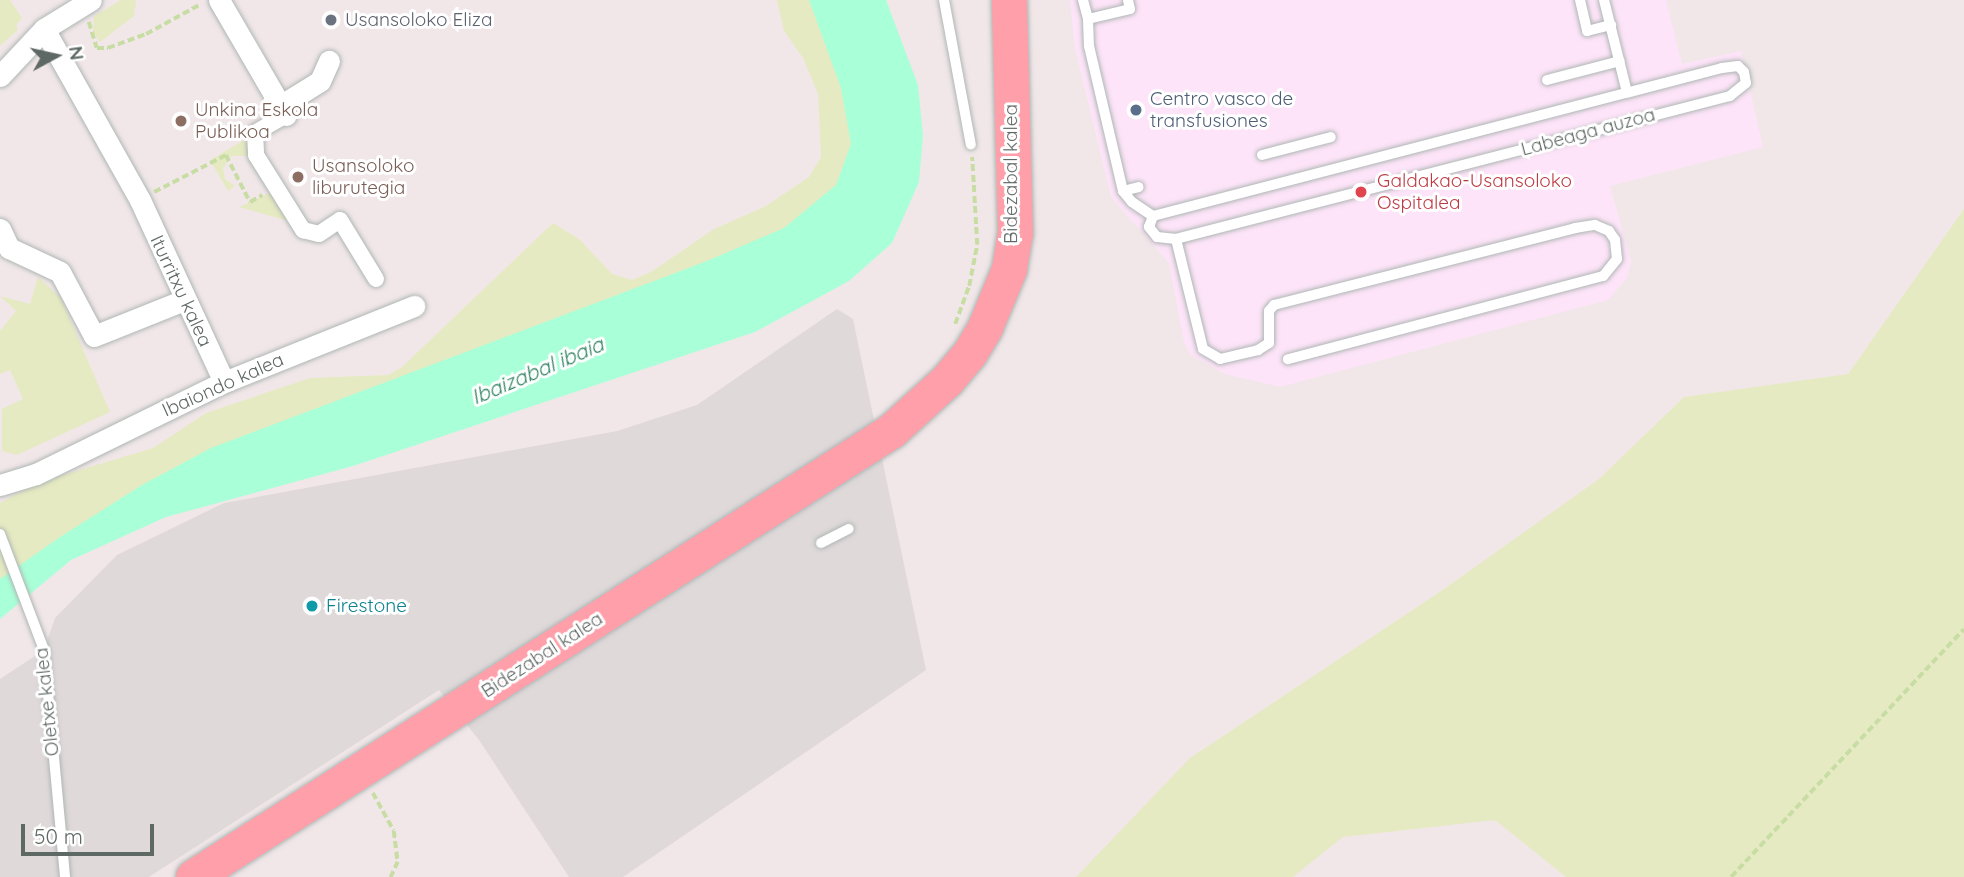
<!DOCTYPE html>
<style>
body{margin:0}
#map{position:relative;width:1964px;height:877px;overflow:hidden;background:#f1e7e8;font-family:Quicksand,sans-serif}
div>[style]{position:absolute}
.industrial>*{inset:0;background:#e0d9da}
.medical>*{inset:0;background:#fde4f8}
.green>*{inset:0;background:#e6eac2}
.water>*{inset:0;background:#a9ffd7}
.path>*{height:3.5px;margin-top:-1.75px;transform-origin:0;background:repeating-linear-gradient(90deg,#c8dda4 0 7px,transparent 0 10.5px)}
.roads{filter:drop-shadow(0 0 2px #afb7b5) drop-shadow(0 0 2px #afb7b5)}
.service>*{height:10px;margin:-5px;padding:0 5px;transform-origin:5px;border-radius:5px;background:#fff}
.pedestrian>*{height:16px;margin:-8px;padding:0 8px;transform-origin:8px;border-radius:8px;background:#fff}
.minor>*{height:21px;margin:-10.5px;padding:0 10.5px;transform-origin:10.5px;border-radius:10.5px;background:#fff}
.trunk>*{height:35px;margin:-17.5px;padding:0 17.5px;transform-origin:17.5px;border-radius:17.5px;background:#ff9faa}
.dots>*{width:19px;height:19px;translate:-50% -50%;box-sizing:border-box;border:4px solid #fff;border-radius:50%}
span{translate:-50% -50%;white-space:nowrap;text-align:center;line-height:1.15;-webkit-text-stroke:6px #fff;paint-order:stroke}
.worship-label{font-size:19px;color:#5b616d}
.left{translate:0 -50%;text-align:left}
.service-label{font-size:19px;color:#4e5e75}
.education-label{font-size:19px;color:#785e54}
.street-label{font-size:19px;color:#5e6864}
.health-label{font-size:19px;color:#be3a42}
.culture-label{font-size:19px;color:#0d838f}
.water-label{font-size:21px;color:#2e8161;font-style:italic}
.north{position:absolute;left:21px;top:21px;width:70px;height:70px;-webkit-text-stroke:5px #fff;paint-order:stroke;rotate:82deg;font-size:19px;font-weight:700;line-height:28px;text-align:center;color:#5e6864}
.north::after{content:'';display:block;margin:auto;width:24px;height:32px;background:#5e6864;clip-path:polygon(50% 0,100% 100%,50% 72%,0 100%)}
.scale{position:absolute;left:21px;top:824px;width:133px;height:32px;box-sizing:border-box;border:4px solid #5e6864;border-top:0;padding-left:9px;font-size:21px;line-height:24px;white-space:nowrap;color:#5e6864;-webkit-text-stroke:5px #fff;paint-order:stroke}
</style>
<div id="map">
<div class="industrial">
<div style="clip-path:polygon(837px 309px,853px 319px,926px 670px,623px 877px,569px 877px,479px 740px,439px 690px,149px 877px,0 877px,0 679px,44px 650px,55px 618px,117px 555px,224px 503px,617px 431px,697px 405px)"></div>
</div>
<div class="medical">
<div style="clip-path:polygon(1070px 0,1666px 0,1682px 64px,1741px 51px,1763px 147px,1610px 186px,1631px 261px,1627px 278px,1608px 300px,1280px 387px,1225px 374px,1191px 355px,1184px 343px,1169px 263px,1111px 197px,1075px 48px)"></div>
</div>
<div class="green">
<div style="clip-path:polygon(0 0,10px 0,22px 18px,16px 25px,18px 30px,0 46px)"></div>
<div style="clip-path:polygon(121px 0,136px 0,134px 16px,100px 42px,93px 32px,94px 16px)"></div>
<div style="clip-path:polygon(777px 0,854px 0,912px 172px,634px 347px,140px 487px,0 582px,0 503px,36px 483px,153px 448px,206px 413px,310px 378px,388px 375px,402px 367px,553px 223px,579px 239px,612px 274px,632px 280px,651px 272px,714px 229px,766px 206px,809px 177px,821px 157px,818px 94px,803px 58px,784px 31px)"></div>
<div style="clip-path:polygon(246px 139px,264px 169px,256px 174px,249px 156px,231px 156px,223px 169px,225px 179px,235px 186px,228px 191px,210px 160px)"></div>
<div style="clip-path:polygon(275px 190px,292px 222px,239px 207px)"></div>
<div style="clip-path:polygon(1964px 209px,1964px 877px,1566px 877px,1495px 820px,1343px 837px,1293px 877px,1076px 877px,1190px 758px,1444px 589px,1599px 479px,1684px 397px,1848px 374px)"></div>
<div style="clip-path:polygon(38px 277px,61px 298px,110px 412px,17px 455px,2px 451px,2px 409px,23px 399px,10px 370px,0 374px,0 331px,16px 311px,0 296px,30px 304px)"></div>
</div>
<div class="water">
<div style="clip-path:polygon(809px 0,886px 0,918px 85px,923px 136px,919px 182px,892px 243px,849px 281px,755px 332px,353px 466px,166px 517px,71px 560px,0 619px,0 579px,60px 537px,142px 485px,211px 448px,707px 261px,784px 228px,836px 185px,851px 144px,841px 88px)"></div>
</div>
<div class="path">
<div style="left:89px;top:22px;width:27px;rotate:73deg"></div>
<div style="left:97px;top:48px;width:11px"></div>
<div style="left:108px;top:48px;width:40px;rotate:-20.2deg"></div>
<div style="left:146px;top:34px;width:63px;rotate:-28.6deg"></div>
<div style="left:154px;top:192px;width:81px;rotate:-27.2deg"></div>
<div style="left:226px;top:155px;width:53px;rotate:62.9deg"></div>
<div style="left:250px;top:202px;width:14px;rotate:-30deg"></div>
<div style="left:955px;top:324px;width:40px;rotate:-69.8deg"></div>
<div style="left:969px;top:286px;width:42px;rotate:-79deg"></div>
<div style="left:977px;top:245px;width:88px;rotate:-93.3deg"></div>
<div style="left:373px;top:793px;width:43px;rotate:61.1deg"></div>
<div style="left:394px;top:831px;width:31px;rotate:83deg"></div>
<div style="left:398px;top:862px;width:17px;rotate:115deg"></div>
<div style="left:1731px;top:877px;width:340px;rotate:-46.8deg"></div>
</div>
<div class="roads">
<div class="service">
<div style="left:944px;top:0;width:147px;rotate:79.5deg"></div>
<div style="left:1083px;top:0;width:20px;rotate:75deg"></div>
<div style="left:1088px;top:19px;width:43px;rotate:-13.4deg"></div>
<div style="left:1130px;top:9px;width:9px;rotate:-103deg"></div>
<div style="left:1580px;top:0;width:32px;rotate:77deg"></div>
<div style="left:1587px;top:31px;width:25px;rotate:-14deg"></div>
<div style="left:1604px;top:0;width:95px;rotate:76deg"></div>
<div style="left:1088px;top:19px;width:27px;rotate:88deg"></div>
<div style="left:1089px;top:46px;width:149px;rotate:76.8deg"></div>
<div style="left:1123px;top:191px;width:14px;rotate:51deg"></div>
<div style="left:1132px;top:202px;width:25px;rotate:34deg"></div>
<div style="left:1153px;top:216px;width:588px;rotate:-14.58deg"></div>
<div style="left:1722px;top:68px;width:16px;rotate:-7deg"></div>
<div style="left:1738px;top:66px;width:8px;rotate:45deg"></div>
<div style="left:1744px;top:72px;width:11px;rotate:80deg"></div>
<div style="left:1746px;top:83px;width:21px;rotate:141deg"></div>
<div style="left:1730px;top:96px;width:572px;rotate:165.53deg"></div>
<div style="left:1176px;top:239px;width:19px;rotate:-174deg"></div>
<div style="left:1157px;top:237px;width:13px;rotate:-129deg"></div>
<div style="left:1149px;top:227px;width:12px;rotate:-70deg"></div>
<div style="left:1547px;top:80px;width:75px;rotate:-14.6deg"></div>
<div style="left:1262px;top:155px;width:71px;rotate:-14.6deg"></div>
<div style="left:1123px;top:191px;width:16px;rotate:-14deg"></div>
<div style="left:1176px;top:239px;width:113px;rotate:76.2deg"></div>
<div style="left:1203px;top:349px;width:20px;rotate:30deg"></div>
<div style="left:1220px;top:359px;width:39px;rotate:-13deg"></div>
<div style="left:1258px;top:350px;width:13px;rotate:-32deg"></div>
<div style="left:1269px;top:343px;width:32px;rotate:-90deg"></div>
<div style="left:1269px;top:311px;width:8px;rotate:-50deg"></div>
<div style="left:1274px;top:305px;width:311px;rotate:-14.3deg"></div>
<div style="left:1575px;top:228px;width:20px;rotate:-9deg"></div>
<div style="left:1595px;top:225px;width:15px;rotate:23deg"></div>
<div style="left:1609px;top:231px;width:11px;rotate:56deg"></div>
<div style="left:1615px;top:240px;width:19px;rotate:84deg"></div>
<div style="left:1617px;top:259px;width:22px;rotate:129deg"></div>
<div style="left:1603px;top:276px;width:326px;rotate:165.2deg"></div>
<div style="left:0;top:534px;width:124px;rotate:69.2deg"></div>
<div style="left:44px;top:650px;width:228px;rotate:84.7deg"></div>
<div style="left:821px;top:543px;width:31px;rotate:-27deg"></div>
</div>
<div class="pedestrian">
<div style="left:286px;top:115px;width:36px;rotate:150deg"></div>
<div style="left:255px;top:133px;width:22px;rotate:87deg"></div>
<div style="left:256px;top:155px;width:89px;rotate:57.9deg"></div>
<div style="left:303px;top:230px;width:16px;rotate:14deg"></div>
<div style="left:319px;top:234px;width:25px;rotate:-34deg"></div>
<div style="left:340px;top:220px;width:69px;rotate:58.6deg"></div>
</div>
<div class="minor">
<div style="left:219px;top:0;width:133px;rotate:59.8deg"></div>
<div style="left:44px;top:29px;width:196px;rotate:60.7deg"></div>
<div style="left:140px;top:200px;width:200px;rotate:65.2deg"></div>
<div style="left:0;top:76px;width:64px;rotate:-46.9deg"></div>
<div style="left:44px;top:29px;width:55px;rotate:-31.7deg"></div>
<div style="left:280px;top:106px;width:47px;rotate:-32deg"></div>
<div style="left:320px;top:81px;width:22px;rotate:-66deg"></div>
<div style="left:0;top:229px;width:21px;rotate:65deg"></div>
<div style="left:9px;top:248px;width:56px;rotate:25.2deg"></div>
<div style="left:60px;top:272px;width:72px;rotate:62deg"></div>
<div style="left:94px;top:336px;width:97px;rotate:-21.8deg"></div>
<div style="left:0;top:485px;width:38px;rotate:-17deg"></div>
<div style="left:36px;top:474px;width:209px;rotate:-26.1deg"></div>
<div style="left:224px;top:382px;width:205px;rotate:-21.8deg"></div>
</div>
<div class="trunk">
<div style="left:193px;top:877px;width:828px;rotate:-32.58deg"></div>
<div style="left:891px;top:431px;width:76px;rotate:-42.3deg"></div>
<div style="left:947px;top:380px;width:34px;rotate:-50deg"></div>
<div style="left:969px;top:354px;width:31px;rotate:-59deg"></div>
<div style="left:985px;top:327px;width:63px;rotate:-67.5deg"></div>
<div style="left:1009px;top:269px;width:36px;rotate:-81deg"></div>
<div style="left:1015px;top:233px;width:233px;rotate:-91.5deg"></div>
</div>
</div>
<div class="dots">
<div style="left:331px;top:20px;background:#6b7280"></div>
<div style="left:1136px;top:110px;background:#5c6f8a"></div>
<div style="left:181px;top:121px;background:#8d6e63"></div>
<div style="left:298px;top:177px;background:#8d6e63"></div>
<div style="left:1361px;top:192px;background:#e0444e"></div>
<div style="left:312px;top:606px;background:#0f9aa8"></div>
</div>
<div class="worship-label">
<span class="left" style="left:345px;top:20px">Usansoloko Eliza</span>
</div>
<div class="service-label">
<span class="left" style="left:1150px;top:110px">Centro vasco de<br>transfusiones</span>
</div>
<div class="education-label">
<span class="left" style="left:195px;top:121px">Unkina Eskola<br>Publikoa</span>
<span class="left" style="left:312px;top:177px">Usansoloko<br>liburutegia</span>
</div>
<div class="street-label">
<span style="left:1588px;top:132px;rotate:-15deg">Labeaga auzoa</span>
<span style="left:1011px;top:174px;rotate:-90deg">Bidezabal kalea</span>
<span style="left:181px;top:291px;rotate:65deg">Iturritxu kalea</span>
<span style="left:223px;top:385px;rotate:-24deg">Ibaiondo kalea</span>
<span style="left:542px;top:655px;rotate:-33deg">Bidezabal kalea</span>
<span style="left:47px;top:702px;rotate:-96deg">Oletxe kalea</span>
</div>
<div class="health-label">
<span class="left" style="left:1377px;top:192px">Galdakao-Usansoloko<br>Ospitalea</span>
</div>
<div class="culture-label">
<span class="left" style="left:326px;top:606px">Firestone</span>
</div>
<div class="water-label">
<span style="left:537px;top:370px;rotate:-23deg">Ibaizabal ibaia</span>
</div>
<div class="north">N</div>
<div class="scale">50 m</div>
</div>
